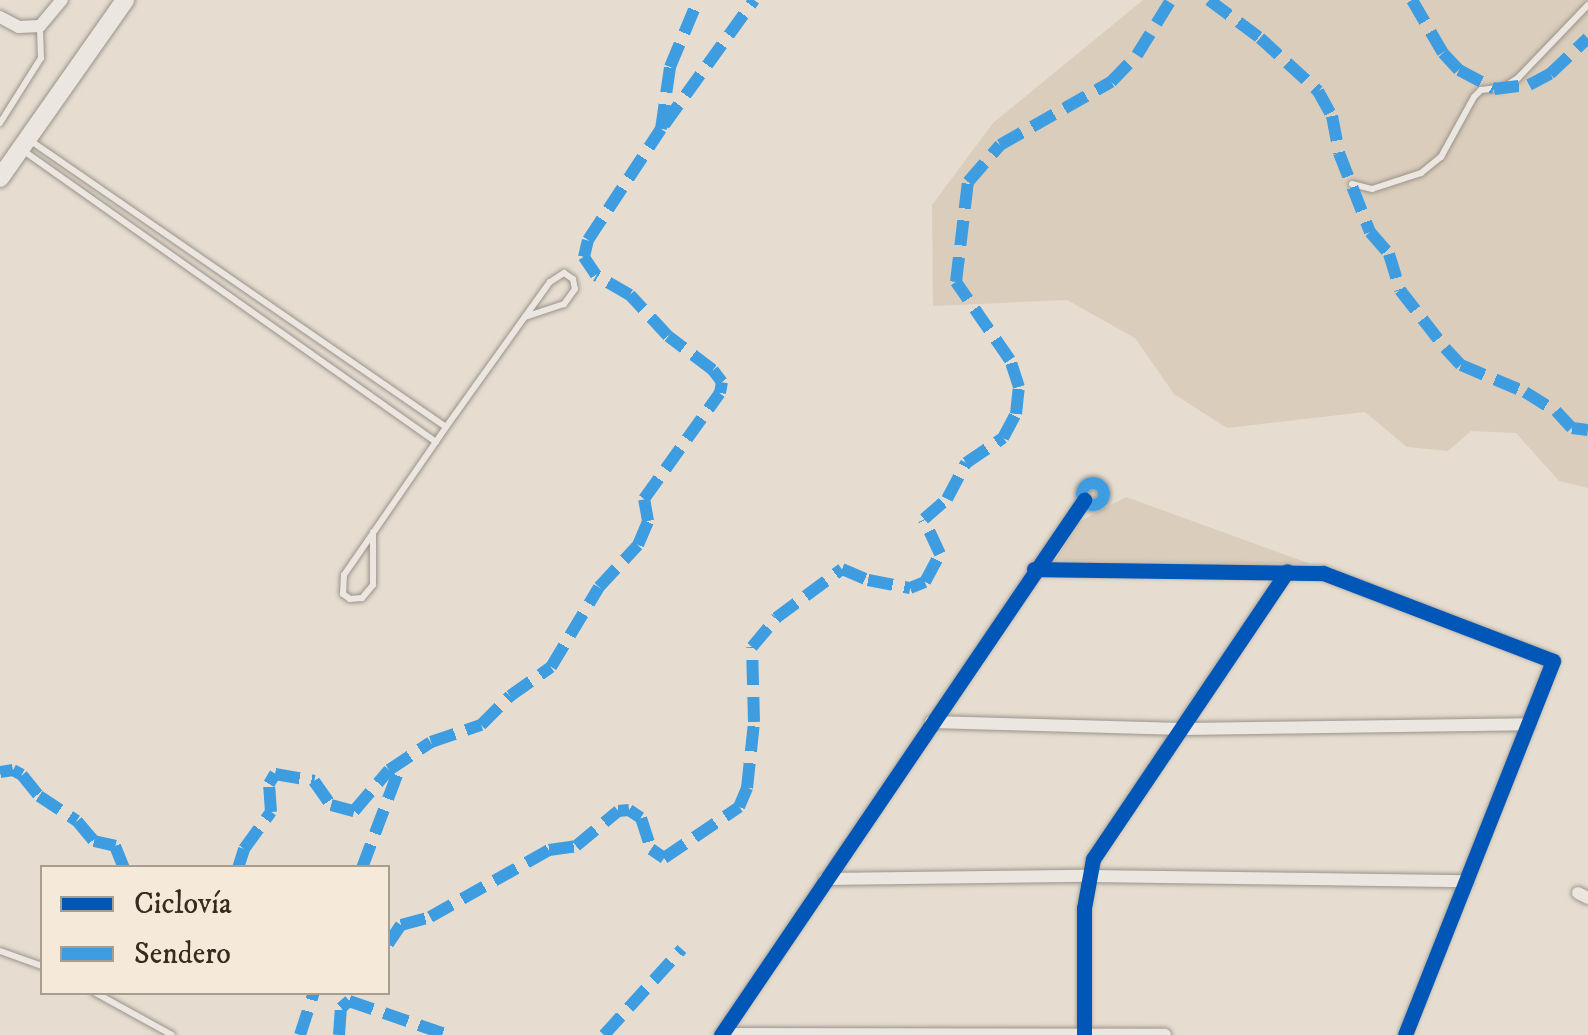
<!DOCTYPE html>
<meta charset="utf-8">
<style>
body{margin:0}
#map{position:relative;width:1588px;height:1035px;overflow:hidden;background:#e6ddd0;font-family:"IM FELL DW Pica",serif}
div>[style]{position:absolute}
.green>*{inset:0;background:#dacdbb}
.roads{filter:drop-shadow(0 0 2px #9a938b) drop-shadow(0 0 2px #9a938b)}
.lane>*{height:6px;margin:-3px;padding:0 3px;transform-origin:3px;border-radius:3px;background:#ebe6e0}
.street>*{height:12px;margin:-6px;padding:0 6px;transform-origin:6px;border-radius:6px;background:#ebe6e0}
.street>.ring{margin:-6px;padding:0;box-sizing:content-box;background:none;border:12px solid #ebe6e0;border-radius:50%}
.secondary>*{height:18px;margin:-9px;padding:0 9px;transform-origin:9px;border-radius:9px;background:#ebe6e0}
.quiet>*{height:12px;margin-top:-6px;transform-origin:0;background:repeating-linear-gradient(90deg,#3e9ce0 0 25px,transparent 0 37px)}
.quiet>.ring{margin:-6px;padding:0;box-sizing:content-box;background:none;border:12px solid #3e9ce0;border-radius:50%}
.cycleway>*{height:15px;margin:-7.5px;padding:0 7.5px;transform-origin:7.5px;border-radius:7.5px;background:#0057b8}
span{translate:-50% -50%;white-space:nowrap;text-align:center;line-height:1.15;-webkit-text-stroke:8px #f5eada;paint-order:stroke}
.legend{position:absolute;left:40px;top:865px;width:350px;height:130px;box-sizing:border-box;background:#f5eada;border:2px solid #a89e8f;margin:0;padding:12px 18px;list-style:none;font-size:30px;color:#352b1f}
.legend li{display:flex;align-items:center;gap:20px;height:50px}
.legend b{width:50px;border:2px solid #a89e8f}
</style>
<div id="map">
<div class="green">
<div style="clip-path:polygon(1143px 0,1588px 0,1588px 488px,1559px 481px,1516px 433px,1471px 431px,1448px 451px,1407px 447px,1365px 412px,1227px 428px,1174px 394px,1135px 338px,1067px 300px,933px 306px,932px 205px,993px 123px)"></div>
<div style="clip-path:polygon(1126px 497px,1311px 564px,1055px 560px,1079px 522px)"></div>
</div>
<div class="roads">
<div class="lane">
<div style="left:0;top:123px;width:77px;rotate:-57.8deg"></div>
<div style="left:41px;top:58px;width:32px;rotate:-92deg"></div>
<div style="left:31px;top:141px;width:504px;rotate:34.57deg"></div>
<div style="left:21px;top:149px;width:508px;rotate:35.22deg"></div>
<div style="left:1352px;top:184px;width:21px;rotate:14deg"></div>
<div style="left:1372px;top:189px;width:52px;rotate:-18.1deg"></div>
<div style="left:1421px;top:173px;width:26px;rotate:-39deg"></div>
<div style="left:1441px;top:157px;width:68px;rotate:-61.2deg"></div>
<div style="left:1474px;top:97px;width:10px;rotate:-45deg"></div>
<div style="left:1481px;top:90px;width:23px;rotate:-7deg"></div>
<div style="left:1504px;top:87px;width:17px;rotate:-33deg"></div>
<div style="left:1518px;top:78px;width:101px;rotate:-46.2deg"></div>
<div style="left:373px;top:532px;width:53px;rotate:90deg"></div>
<div style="left:373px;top:585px;width:17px;rotate:130deg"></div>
<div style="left:362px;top:598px;width:12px;rotate:175deg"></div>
<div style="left:350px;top:599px;width:9px;rotate:-144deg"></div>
<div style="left:343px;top:594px;width:19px;rotate:-87deg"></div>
<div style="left:344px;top:575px;width:180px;rotate:-55.4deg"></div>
<div style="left:446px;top:427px;width:178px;rotate:-54.4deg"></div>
<div style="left:550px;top:282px;width:17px;rotate:-33deg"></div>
<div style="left:564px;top:273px;width:11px;rotate:34deg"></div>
<div style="left:573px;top:279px;width:10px;rotate:79deg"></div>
<div style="left:575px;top:289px;width:19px;rotate:126deg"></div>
<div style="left:564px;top:304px;width:41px;rotate:161.6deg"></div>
<div style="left:0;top:951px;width:45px;rotate:19.7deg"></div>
<div style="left:94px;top:992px;width:89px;rotate:28.9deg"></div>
</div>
<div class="street">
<div style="left:0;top:17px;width:21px;rotate:28deg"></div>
<div style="left:19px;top:27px;width:21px;rotate:-3deg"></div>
<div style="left:40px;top:26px;width:34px;rotate:-50deg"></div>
<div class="ring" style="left:1082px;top:483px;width:10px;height:10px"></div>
<div style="left:1034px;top:569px;width:289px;rotate:0.8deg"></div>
<div style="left:1323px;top:573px;width:246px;rotate:20.9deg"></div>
<div style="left:1553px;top:661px;width:402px;rotate:111.6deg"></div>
<div style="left:931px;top:722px;width:252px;rotate:1.6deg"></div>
<div style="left:1183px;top:729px;width:346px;rotate:-0.8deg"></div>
<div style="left:825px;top:879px;width:264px;rotate:-0.7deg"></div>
<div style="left:1089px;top:876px;width:378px;rotate:0.8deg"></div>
<div style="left:1578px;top:893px;width:11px;rotate:27deg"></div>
<div style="left:722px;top:1034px;width:443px;rotate:0.1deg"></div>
<div style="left:721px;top:1035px;width:647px;rotate:-55.84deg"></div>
<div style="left:1084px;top:1035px;width:127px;rotate:-90deg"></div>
<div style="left:1084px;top:908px;width:50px;rotate:-79.6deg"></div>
<div style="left:1093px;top:859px;width:347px;rotate:-56deg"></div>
</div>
<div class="secondary">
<div style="left:0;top:178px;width:218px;rotate:-54.9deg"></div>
</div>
</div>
<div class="quiet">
<div style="left:1209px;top:0;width:64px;rotate:36.7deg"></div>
<div style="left:1260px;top:38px;width:79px;rotate:42.4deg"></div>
<div style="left:1318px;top:91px;width:29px;rotate:61deg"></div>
<div style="left:1332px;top:116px;width:38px;rotate:79deg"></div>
<div style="left:1339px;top:153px;width:85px;rotate:68.6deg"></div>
<div style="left:1370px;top:232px;width:29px;rotate:49deg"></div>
<div style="left:1389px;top:254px;width:38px;rotate:73deg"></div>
<div style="left:1400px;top:290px;width:73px;rotate:52.2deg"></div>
<div style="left:1445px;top:348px;width:23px;rotate:47deg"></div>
<div style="left:1461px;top:365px;width:69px;rotate:22.9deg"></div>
<div style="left:1525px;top:392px;width:36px;rotate:32deg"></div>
<div style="left:1556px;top:411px;width:23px;rotate:47deg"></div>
<div style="left:1572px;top:428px;width:16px;rotate:7deg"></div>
<div style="left:1412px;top:0;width:61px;rotate:59.7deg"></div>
<div style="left:1443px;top:53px;width:23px;rotate:47deg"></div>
<div style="left:1459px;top:70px;width:40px;rotate:28deg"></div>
<div style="left:1494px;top:89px;width:35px;rotate:-7deg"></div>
<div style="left:1529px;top:85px;width:24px;rotate:-28deg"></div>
<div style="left:1550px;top:74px;width:52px;rotate:-43.5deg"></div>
<div style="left:664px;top:125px;width:154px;rotate:-54.2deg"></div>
<div class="ring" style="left:1082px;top:483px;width:10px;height:10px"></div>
<div style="left:0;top:772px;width:13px;rotate:-9deg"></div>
<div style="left:13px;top:770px;width:10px;rotate:29deg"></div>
<div style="left:22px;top:775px;width:27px;rotate:51deg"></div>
<div style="left:39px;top:796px;width:45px;rotate:33.3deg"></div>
<div style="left:77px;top:821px;width:26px;rotate:50deg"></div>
<div style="left:94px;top:841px;width:22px;rotate:13deg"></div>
<div style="left:115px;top:846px;width:24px;rotate:68deg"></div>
<div style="left:238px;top:868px;width:20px;rotate:-72deg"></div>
<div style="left:244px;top:849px;width:46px;rotate:-53.9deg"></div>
<div style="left:271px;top:812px;width:28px;rotate:-94deg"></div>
<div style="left:269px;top:784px;width:12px;rotate:-59deg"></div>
<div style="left:275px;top:774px;width:40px;rotate:10deg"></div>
<div style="left:314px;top:781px;width:29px;rotate:55deg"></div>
<div style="left:331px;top:805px;width:24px;rotate:15deg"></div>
<div style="left:354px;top:811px;width:54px;rotate:-49.5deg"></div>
<div style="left:389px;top:770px;width:50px;rotate:-33.7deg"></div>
<div style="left:431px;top:742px;width:53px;rotate:-18.8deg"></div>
<div style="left:481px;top:725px;width:41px;rotate:-45deg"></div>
<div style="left:510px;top:696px;width:50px;rotate:-35.3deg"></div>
<div style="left:551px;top:667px;width:93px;rotate:-59deg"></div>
<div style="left:599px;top:587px;width:57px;rotate:-47.1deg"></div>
<div style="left:638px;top:545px;width:26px;rotate:-67deg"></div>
<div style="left:648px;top:521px;width:22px;rotate:-100deg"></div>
<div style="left:644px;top:499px;width:130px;rotate:-54.4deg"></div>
<div style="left:720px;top:393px;width:11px;rotate:-80deg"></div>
<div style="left:722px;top:382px;width:15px;rotate:-127deg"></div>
<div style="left:713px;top:370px;width:56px;rotate:-142.9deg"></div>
<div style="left:668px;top:336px;width:56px;rotate:-132.8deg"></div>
<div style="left:630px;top:295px;width:39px;rotate:-150deg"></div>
<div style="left:596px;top:275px;width:22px;rotate:-124deg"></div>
<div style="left:584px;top:257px;width:17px;rotate:-77deg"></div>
<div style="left:588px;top:240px;width:133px;rotate:-56.7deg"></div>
<div style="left:661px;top:129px;width:63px;rotate:-81.7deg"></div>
<div style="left:670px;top:67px;width:73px;rotate:-67.3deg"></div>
<div style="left:362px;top:868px;width:111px;rotate:-69.4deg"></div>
<div style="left:388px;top:944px;width:23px;rotate:-56deg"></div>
<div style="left:401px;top:925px;width:30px;rotate:-15deg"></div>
<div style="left:430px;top:917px;width:137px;rotate:-29.4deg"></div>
<div style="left:549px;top:850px;width:27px;rotate:-8deg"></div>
<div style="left:576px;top:846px;width:55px;rotate:-39.8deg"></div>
<div style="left:618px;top:811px;width:11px;rotate:-5deg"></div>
<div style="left:629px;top:810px;width:14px;rotate:34deg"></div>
<div style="left:641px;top:818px;width:33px;rotate:72deg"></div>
<div style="left:651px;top:849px;width:16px;rotate:35deg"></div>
<div style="left:664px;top:858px;width:91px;rotate:-34.2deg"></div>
<div style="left:739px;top:807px;width:21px;rotate:-67deg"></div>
<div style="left:747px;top:788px;width:66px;rotate:-83.9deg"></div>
<div style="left:754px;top:722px;width:75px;rotate:-91.5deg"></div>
<div style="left:752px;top:647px;width:38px;rotate:-50deg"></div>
<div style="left:776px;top:618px;width:82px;rotate:-36.6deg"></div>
<div style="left:842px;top:569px;width:28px;rotate:23deg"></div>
<div style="left:868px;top:580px;width:43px;rotate:10.8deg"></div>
<div style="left:910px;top:588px;width:16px;rotate:-22deg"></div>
<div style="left:925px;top:582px;width:32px;rotate:-62deg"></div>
<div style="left:940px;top:554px;width:38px;rotate:-115deg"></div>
<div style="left:924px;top:519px;width:30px;rotate:-41deg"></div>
<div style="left:947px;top:499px;width:41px;rotate:-62.2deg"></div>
<div style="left:966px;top:463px;width:45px;rotate:-34deg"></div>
<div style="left:1003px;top:438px;width:27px;rotate:-62deg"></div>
<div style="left:1016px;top:414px;width:27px;rotate:-84deg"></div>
<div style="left:1019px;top:387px;width:28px;rotate:-108deg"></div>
<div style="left:1010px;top:360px;width:95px;rotate:-124.7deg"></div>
<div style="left:956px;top:282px;width:101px;rotate:-83.2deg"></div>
<div style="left:968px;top:182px;width:49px;rotate:-49.1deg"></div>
<div style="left:1000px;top:145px;width:128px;rotate:-29.6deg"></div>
<div style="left:1111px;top:82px;width:37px;rotate:-46deg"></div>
<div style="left:1137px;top:55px;width:65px;rotate:-58.3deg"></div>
<div style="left:300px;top:1035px;width:45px;rotate:-72deg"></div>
<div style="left:339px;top:1035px;width:27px;rotate:-86deg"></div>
<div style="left:341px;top:1008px;width:11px;rotate:-41deg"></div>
<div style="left:349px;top:1001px;width:105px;rotate:19deg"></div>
<div style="left:604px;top:1035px;width:116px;rotate:-47.8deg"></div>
</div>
<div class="cycleway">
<div style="left:1034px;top:569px;width:289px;rotate:0.8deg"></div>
<div style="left:1323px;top:573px;width:246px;rotate:20.9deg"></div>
<div style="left:1553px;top:661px;width:402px;rotate:111.6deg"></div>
<div style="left:721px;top:1035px;width:647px;rotate:-55.84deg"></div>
<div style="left:1084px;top:1035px;width:127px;rotate:-90deg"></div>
<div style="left:1084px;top:908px;width:50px;rotate:-79.6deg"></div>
<div style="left:1093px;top:859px;width:347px;rotate:-56deg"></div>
</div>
<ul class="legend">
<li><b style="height:12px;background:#0057b8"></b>Ciclovía</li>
<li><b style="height:12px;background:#3e9ce0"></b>Sendero</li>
</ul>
</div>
